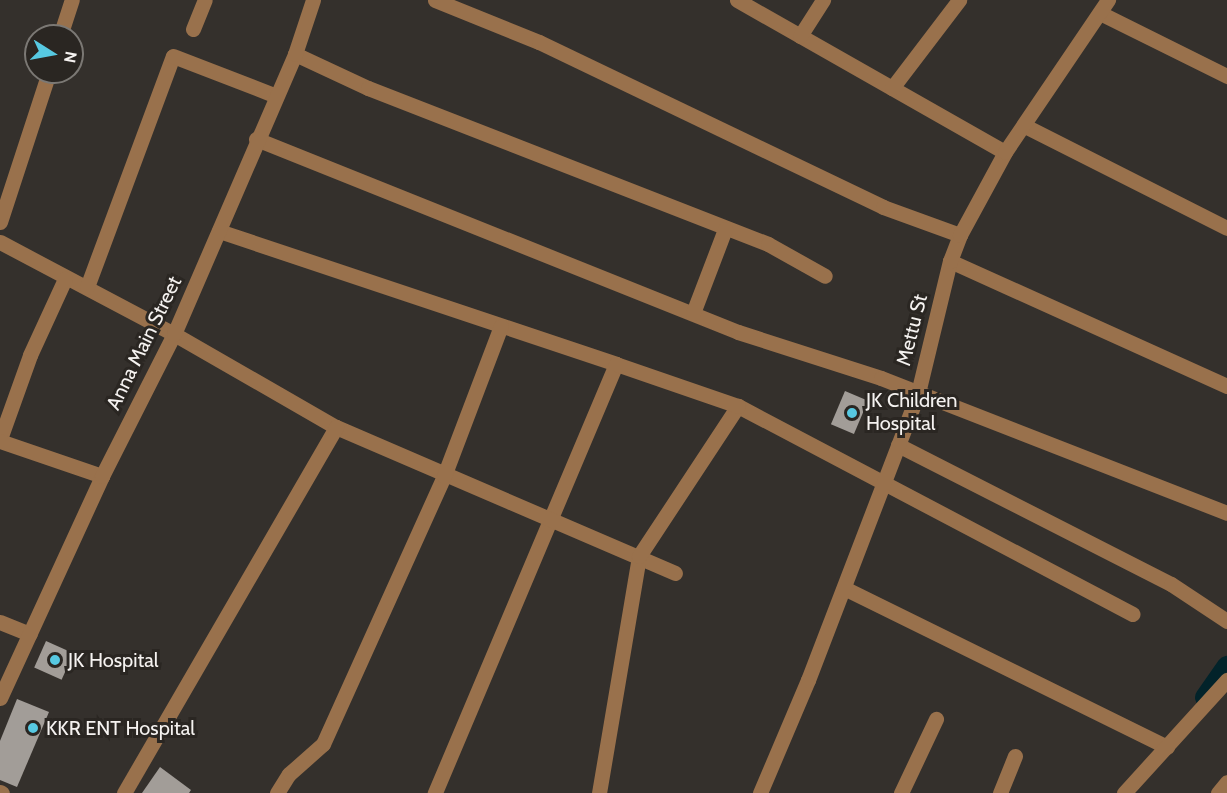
<!DOCTYPE html>
<style>
body{margin:0}
#map{position:relative;width:1227px;height:793px;overflow:hidden;background:#34302c;font-family:Cabin,sans-serif}
div>[style]{position:absolute}
.canal>*{height:21px;margin:-10.5px;padding:0 10.5px;transform-origin:10.5px;border-radius:10.5px;background:#02232a}
.building>*{inset:0;background:#a29d98;transform-origin:0 0}
.minor>*{height:15px;margin:-7.5px;padding:0 7.5px;transform-origin:7.5px;border-radius:7.5px;background:#99714c}
.dots>*{width:16px;height:16px;translate:-50% -50%;box-sizing:border-box;border:3px solid #2a2622;border-radius:50%}
span{translate:-50% -50%;white-space:nowrap;text-align:center;line-height:1.15;-webkit-text-stroke:6px #2a2622;paint-order:stroke}
.street-label{font-size:20px;color:#f5f2f0}
.poi-label{font-size:20px;color:#f5f2f0}
.left{translate:0 -50%;text-align:left}
.north{position:absolute;left:24px;top:24px;width:60px;height:60px;box-sizing:border-box;background:#2a2622;border:2px solid #7b7874;border-radius:50%;rotate:101deg;font-size:16px;font-weight:700;line-height:24px;text-align:center;color:#f5f2f0}
.north::after{content:'';display:block;margin:auto;width:21px;height:27px;background:#57c9e2;clip-path:polygon(50% 0,100% 100%,50% 72%,0 100%)}
</style>
<div id="map">
<div class="canal">
<div style="left:1205px;top:697px;width:38px;rotate:-55deg"></div>
</div>
<div class="building">
<div style="left:845px;top:391px;width:25px;height:36px;rotate:23deg"></div>
<div style="left:46px;top:641px;width:30px;height:29px;rotate:24deg"></div>
<div style="clip-path:polygon(17px 699px,49px 712px,17px 787px,0 780px,0 741px)"></div>
<div style="clip-path:polygon(160px 767px,191px 790px,189px 793px,142px 793px)"></div>
</div>
<div class="minor">
<div style="left:435px;top:0;width:112px;rotate:22deg"></div>
<div style="left:539px;top:42px;width:382px;rotate:25.6deg"></div>
<div style="left:883px;top:207px;width:82px;rotate:20deg"></div>
<div style="left:737px;top:0;width:308px;rotate:29.6deg"></div>
<div style="left:1100px;top:13px;width:142px;rotate:26.4deg"></div>
<div style="left:193px;top:29px;width:31px;rotate:-68deg"></div>
<div style="left:60px;top:36px;width:38px;rotate:-72deg"></div>
<div style="left:800px;top:36px;width:43px;rotate:-57.4deg"></div>
<div style="left:295px;top:54px;width:81px;rotate:25deg"></div>
<div style="left:368px;top:88px;width:429px;rotate:21.3deg"></div>
<div style="left:768px;top:244px;width:65px;rotate:29.3deg"></div>
<div style="left:892px;top:88px;width:111px;rotate:-52.7deg"></div>
<div style="left:1025px;top:126px;width:226px;rotate:26.8deg"></div>
<div style="left:256px;top:139px;width:519px;rotate:21.82deg"></div>
<div style="left:738px;top:332px;width:150px;rotate:17.8deg"></div>
<div style="left:881px;top:378px;width:371px;rotate:21.3deg"></div>
<div style="left:0;top:222px;width:158px;rotate:-71.9deg"></div>
<div style="left:219px;top:231px;width:419px;rotate:18.5deg"></div>
<div style="left:616px;top:364px;width:466px;rotate:112.9deg"></div>
<div style="left:0;top:242px;width:197px;rotate:27.9deg"></div>
<div style="left:174px;top:334px;width:187px;rotate:29.9deg"></div>
<div style="left:336px;top:427px;width:369px;rotate:23.3deg"></div>
<div style="left:950px;top:261px;width:304px;rotate:24.3deg"></div>
<div style="left:87px;top:287px;width:246px;rotate:-69.6deg"></div>
<div style="left:173px;top:56px;width:108px;rotate:21.1deg"></div>
<div style="left:693px;top:313px;width:90px;rotate:-69.1deg"></div>
<div style="left:738px;top:406px;width:446px;rotate:27.8deg"></div>
<div style="left:0;top:439px;width:89px;rotate:-70.3deg"></div>
<div style="left:30px;top:355px;width:84px;rotate:-65.3deg"></div>
<div style="left:0;top:441px;width:108px;rotate:18.9deg"></div>
<div style="left:898px;top:445px;width:306px;rotate:27deg"></div>
<div style="left:1171px;top:584px;width:67px;rotate:33.5deg"></div>
<div style="left:844px;top:588px;width:360px;rotate:26.2deg"></div>
<div style="left:0;top:622px;width:32px;rotate:22deg"></div>
<div style="left:0;top:698px;width:244px;rotate:-65.3deg"></div>
<div style="left:102px;top:476px;width:159px;rotate:-63.1deg"></div>
<div style="left:174px;top:334px;width:305px;rotate:-66.6deg"></div>
<div style="left:295px;top:54px;width:57px;rotate:-71.6deg"></div>
<div style="left:0;top:792px;width:2px;rotate:27deg"></div>
<div style="left:124px;top:793px;width:423px;rotate:-59.9deg"></div>
<div style="left:277px;top:793px;width:22px;rotate:-58deg"></div>
<div style="left:289px;top:774px;width:45px;rotate:-41.4deg"></div>
<div style="left:323px;top:744px;width:294px;rotate:-65.7deg"></div>
<div style="left:444px;top:476px;width:160px;rotate:-69.2deg"></div>
<div style="left:599px;top:793px;width:240px;rotate:-80.4deg"></div>
<div style="left:639px;top:556px;width:180px;rotate:-56.6deg"></div>
<div style="left:738px;top:406px;width:129px;rotate:-161deg"></div>
<div style="left:760px;top:793px;width:123px;rotate:-67deg"></div>
<div style="left:808px;top:680px;width:307px;rotate:-69deg"></div>
<div style="left:918px;top:393px;width:136px;rotate:-76.4deg"></div>
<div style="left:950px;top:261px;width:28px;rotate:-69deg"></div>
<div style="left:960px;top:235px;width:94px;rotate:-61.5deg"></div>
<div style="left:1005px;top:152px;width:184px;rotate:-55.9deg"></div>
<div style="left:901px;top:793px;width:82px;rotate:-64.7deg"></div>
<div style="left:1000px;top:793px;width:40px;rotate:-68deg"></div>
<div style="left:1124px;top:793px;width:153px;rotate:-47.7deg"></div>
<div style="left:1218px;top:793px;width:14px;rotate:-51deg"></div>
</div>
<div class="dots">
<div style="left:852px;top:413px;background:#57c9e2"></div>
<div style="left:55px;top:660px;background:#57c9e2"></div>
<div style="left:33px;top:728px;background:#57c9e2"></div>
</div>
<div class="street-label">
<span style="left:912px;top:330px;rotate:-76deg">Mettu St</span>
<span style="left:144px;top:343px;rotate:-64deg">Anna Main Street</span>
</div>
<div class="poi-label">
<span class="left" style="left:866px;top:412px">JK Children<br>Hospital</span>
<span class="left" style="left:68px;top:660px">JK Hospital</span>
<span class="left" style="left:46px;top:728px">KKR ENT Hospital</span>
</div>
<div class="north">N</div>
</div>
